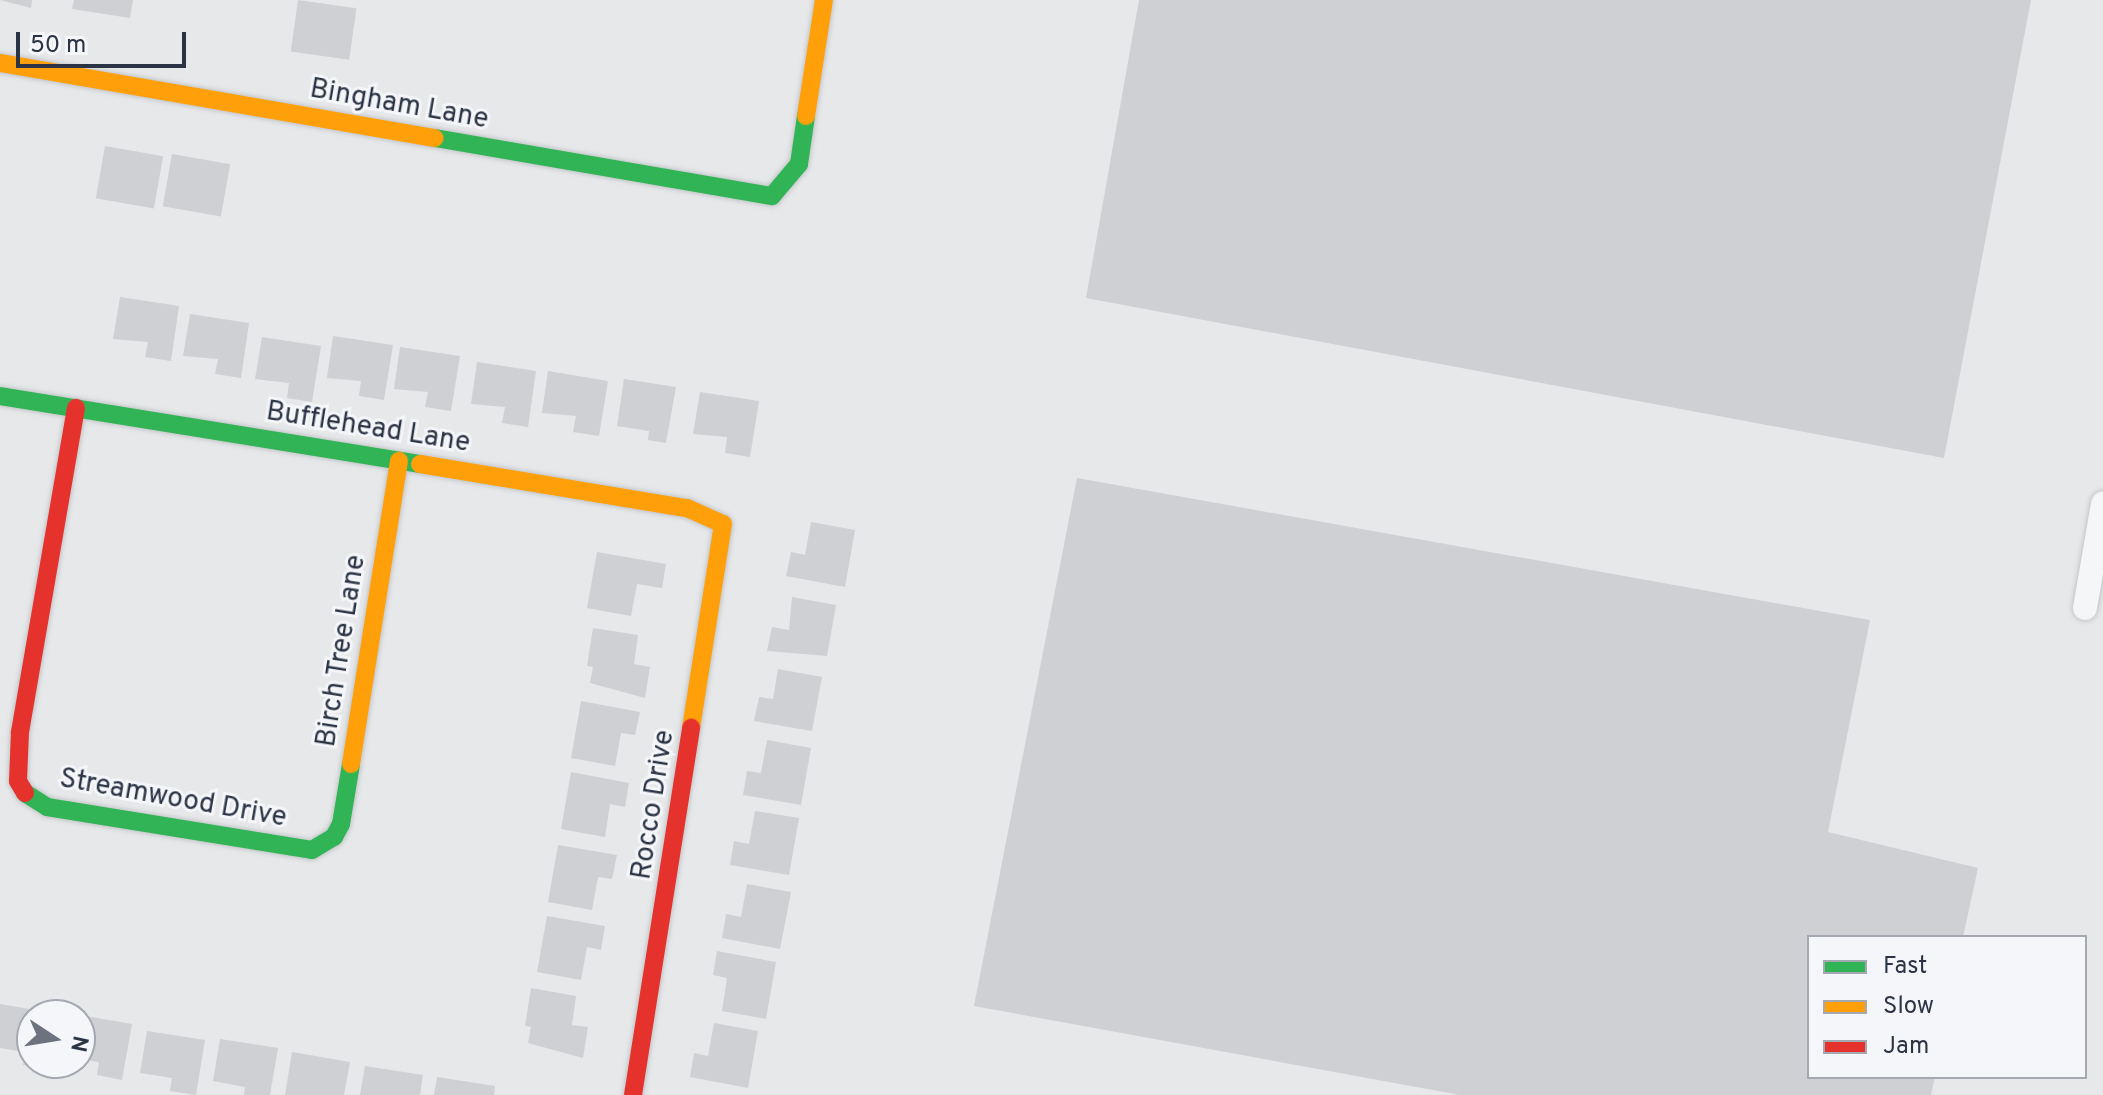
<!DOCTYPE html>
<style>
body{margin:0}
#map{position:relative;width:2103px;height:1095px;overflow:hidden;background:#e6e8ea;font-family:Overpass,sans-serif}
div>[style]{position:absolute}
.building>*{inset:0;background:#ced0d3;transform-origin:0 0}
.roads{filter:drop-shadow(0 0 2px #c4c6c8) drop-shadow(0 0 2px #c4c6c8)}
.street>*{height:24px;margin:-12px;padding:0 12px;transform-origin:12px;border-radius:12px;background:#f5f6f7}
.fast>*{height:18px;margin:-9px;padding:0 9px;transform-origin:9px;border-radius:9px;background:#30b455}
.slow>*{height:18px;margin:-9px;padding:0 9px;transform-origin:9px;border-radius:9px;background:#ff9f0a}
.jam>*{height:18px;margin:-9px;padding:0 9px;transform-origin:9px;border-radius:9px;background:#e5322d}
span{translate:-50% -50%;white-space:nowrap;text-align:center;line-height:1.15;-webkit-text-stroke:6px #f4f6f9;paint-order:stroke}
.street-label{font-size:28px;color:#2b3445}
.legend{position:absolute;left:1807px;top:935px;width:280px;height:144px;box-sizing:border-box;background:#f4f6f9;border:2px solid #a4a8b1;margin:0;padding:10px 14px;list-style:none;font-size:24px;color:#2b3445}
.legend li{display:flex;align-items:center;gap:16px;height:40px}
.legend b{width:40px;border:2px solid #a4a8b1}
.north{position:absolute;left:16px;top:999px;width:80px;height:80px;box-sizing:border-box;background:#f4f6f9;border:2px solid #a4a8b1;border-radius:50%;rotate:102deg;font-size:22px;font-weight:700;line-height:32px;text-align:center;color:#2b3445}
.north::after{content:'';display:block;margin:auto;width:28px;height:36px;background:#6c737f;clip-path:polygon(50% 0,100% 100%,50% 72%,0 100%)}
.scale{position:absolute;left:16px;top:32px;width:170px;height:36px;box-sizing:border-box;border:4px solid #2b3445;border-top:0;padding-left:10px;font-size:24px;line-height:28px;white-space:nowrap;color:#2b3445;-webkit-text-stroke:6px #f4f6f9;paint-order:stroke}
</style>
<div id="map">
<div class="building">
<div style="clip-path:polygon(0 0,32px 0,31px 8px)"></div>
<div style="clip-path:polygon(74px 0,133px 0,130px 18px,72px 9px)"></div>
<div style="left:298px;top:0;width:59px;height:52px;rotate:8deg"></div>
<div style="clip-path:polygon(1139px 0,2031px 0,1944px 458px,1086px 298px)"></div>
<div style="left:105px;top:146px;width:59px;height:53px;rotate:10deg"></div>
<div style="left:172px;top:154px;width:59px;height:53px;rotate:10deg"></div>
<div style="clip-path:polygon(120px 297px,179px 306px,171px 361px,145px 357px,148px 342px,113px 339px)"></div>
<div style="clip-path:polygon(190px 314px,249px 323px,241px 378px,215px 374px,218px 359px,183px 356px)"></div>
<div style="clip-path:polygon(333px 336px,393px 345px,384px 400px,359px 396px,361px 381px,327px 378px)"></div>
<div style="clip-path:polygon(262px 337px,321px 346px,312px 402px,287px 398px,289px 383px,255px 379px)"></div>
<div style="clip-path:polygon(400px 347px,460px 356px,451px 411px,425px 407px,428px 392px,394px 389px)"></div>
<div style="clip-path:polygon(477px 362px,536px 371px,528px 427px,502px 423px,505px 407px,471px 404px)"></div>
<div style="clip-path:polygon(548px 371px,608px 381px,599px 436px,573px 432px,576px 416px,542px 413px)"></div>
<div style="clip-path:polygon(624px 379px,676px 387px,666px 443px,648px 440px,649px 431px,617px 426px)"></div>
<div style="clip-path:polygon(700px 392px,759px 401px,750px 457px,725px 453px,727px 437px,693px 434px)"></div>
<div style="clip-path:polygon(1077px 478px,1870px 620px,1828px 832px,1978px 868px,1963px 937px,1809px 937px,1809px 1077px,1935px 1077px,1931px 1095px,1460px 1095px,974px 1006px)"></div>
<div style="clip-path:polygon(811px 522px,855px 530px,845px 587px,786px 576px,791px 552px,805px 555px)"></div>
<div style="clip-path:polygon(597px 552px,666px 564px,662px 588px,637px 584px,631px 616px,587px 608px)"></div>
<div style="clip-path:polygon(792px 597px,836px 605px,827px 656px,767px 651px,772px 627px,789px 630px)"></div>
<div style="clip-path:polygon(593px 628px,638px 635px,634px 664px,650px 667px,645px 698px,590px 683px,593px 667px,587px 666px)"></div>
<div style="clip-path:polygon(778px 669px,822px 677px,812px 731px,754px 721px,759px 697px,773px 699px)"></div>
<div style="clip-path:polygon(581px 701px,640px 712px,635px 735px,621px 733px,615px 766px,571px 758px)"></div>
<div style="clip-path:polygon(767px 740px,811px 748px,801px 805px,743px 795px,747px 771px,761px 773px)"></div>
<div style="clip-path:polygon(571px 772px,629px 783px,625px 807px,610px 804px,605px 837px,561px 829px)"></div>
<div style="clip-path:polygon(755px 811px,799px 818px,789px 875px,730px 865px,734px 841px,749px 844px)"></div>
<div style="clip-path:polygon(558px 845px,617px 855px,612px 879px,598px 877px,592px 910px,548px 902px)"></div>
<div style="clip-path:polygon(747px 884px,791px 892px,780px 949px,722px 938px,726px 914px,741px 917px)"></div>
<div style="clip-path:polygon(547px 916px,605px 926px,601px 950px,587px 947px,581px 980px,537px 972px)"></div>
<div style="clip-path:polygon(717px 951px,776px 962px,766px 1019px,722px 1011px,727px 978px,713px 975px)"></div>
<div style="clip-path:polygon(531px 988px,576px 996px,572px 1025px,588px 1027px,583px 1058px,528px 1043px,531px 1027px,525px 1026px)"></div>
<div style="clip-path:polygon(0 1004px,53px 1013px,32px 1015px,32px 1063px,49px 1063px,48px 1069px,23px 1065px,25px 1052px,0 1048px)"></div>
<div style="clip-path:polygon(80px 1015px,132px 1024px,122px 1080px,97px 1075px,99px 1062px,80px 1059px)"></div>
<div style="clip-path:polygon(714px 1023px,758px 1031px,748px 1088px,690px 1077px,694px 1053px,708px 1056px)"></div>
<div style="clip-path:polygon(147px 1031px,205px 1040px,196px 1095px,170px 1091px,172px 1078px,140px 1073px)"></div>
<div style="clip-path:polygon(220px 1039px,278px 1048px,270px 1095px,244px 1095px,245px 1087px,213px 1081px)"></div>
<div style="clip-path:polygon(292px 1052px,350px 1062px,344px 1095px,285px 1095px)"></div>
<div style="clip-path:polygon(365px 1066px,423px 1075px,420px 1095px,360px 1095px)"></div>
<div style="clip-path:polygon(437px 1077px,495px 1086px,494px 1095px,434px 1095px)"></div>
</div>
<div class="roads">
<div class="street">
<div style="left:2085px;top:608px;width:106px;rotate:-80.2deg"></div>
</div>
<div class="fast">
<div style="left:435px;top:138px;width:342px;rotate:9.8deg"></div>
<div style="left:772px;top:196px;width:42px;rotate:-49.8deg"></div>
<div style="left:799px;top:164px;width:49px;rotate:-81.7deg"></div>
<div style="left:0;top:396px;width:425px;rotate:9.2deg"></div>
<div style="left:25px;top:793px;width:26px;rotate:32deg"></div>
<div style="left:47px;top:807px;width:268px;rotate:9.2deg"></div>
<div style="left:312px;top:850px;width:26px;rotate:-31deg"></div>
<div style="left:334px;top:837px;width:15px;rotate:-62deg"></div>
<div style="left:341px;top:824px;width:61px;rotate:-80.5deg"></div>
</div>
<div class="slow">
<div style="left:0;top:63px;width:441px;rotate:9.8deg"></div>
<div style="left:806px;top:116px;width:117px;rotate:-81.2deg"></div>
<div style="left:420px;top:464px;width:271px;rotate:9.4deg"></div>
<div style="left:687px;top:508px;width:39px;rotate:24deg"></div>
<div style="left:723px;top:524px;width:206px;rotate:98.9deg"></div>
<div style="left:351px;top:764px;width:307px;rotate:-81deg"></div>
</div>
<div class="jam">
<div style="left:25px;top:793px;width:14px;rotate:-120deg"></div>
<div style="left:18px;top:781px;width:49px;rotate:-87.7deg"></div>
<div style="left:20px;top:732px;width:329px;rotate:-80.2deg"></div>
<div style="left:633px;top:1095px;width:372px;rotate:-81deg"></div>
</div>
</div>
<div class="street-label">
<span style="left:399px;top:105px;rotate:10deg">Bingham Lane</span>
<span style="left:368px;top:428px;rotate:9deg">Bufflehead Lane</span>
<span style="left:342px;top:651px;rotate:-81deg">Birch Tree Lane</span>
<span style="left:173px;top:799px;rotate:10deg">Streamwood Drive</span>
<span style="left:654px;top:805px;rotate:-81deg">Rocco Drive</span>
</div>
<ul class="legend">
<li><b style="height:10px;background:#30b455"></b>Fast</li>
<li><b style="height:10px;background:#ff9f0a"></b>Slow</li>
<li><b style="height:10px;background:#e5322d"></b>Jam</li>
</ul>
<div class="north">N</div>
<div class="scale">50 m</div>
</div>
